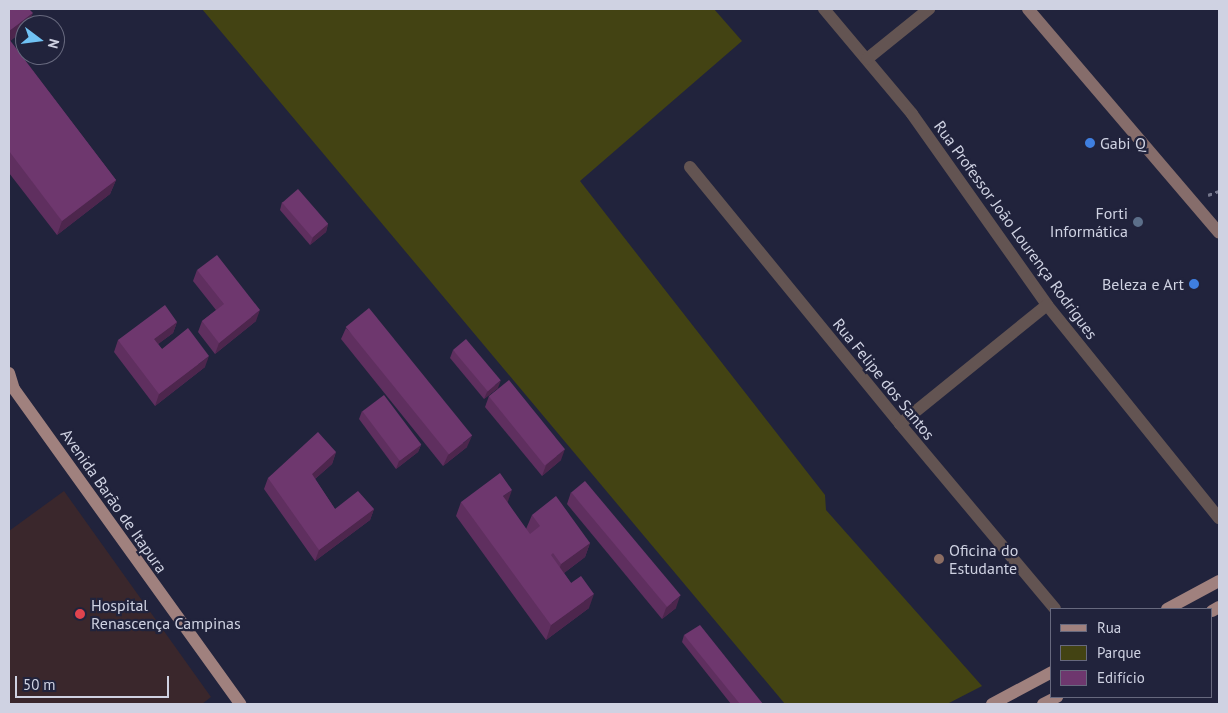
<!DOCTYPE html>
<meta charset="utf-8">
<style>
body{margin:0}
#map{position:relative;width:1228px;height:713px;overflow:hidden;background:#21233c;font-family:"PT Sans",sans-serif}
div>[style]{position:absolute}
.medical>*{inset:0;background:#3a272c}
.green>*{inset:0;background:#434313}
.path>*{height:3px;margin-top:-1.5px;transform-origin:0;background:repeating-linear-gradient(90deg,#75778c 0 4px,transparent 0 8px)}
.street>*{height:12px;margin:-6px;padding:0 6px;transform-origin:6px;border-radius:6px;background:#635452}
.secondary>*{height:12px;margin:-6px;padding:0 6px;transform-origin:6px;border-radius:6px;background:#866d6b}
.primary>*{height:12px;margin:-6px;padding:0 6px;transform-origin:6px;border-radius:6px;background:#a0817e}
.wall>*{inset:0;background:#5f2f5f}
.shaded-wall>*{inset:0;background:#4d264d}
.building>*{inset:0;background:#6e376e;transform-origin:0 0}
.dots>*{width:14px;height:14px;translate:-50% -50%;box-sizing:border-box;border:2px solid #21233c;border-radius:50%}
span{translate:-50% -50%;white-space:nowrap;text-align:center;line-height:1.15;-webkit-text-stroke:4.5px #21233c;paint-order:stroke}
.poi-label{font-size:16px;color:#cfd2e2}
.left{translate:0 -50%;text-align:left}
.right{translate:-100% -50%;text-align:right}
.street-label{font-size:16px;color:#cfd2e2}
.frame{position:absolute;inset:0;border:10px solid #cfd2e2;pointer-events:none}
.legend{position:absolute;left:1050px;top:608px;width:162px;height:90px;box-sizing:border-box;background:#21233c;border:1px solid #67697e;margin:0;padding:6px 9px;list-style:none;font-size:15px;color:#cfd2e2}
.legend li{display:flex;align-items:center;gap:10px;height:25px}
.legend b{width:25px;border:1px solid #67697e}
.north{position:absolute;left:15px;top:15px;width:50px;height:50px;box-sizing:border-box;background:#21233c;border:1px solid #67697e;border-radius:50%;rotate:105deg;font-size:14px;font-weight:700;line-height:20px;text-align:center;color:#cfd2e2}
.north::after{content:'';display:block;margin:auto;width:18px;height:22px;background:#70c2f4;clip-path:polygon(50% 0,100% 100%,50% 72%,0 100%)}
.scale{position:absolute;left:15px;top:676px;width:154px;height:22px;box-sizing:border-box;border:2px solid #cfd2e2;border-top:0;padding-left:6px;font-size:15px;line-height:18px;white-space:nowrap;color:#cfd2e2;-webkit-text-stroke:4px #21233c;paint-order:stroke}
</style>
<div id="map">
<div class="medical">
<div style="clip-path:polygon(64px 491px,211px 697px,202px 704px,9px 704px,9px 531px)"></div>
</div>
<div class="green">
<div style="clip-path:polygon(202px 9px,714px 9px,742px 41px,580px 181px,825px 495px,826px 510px,982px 686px,947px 704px,785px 704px)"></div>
</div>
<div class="path">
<div style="left:1208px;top:195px;width:12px;rotate:-20deg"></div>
</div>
<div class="street">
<div style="left:824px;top:9px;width:137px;rotate:50deg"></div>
<div style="left:912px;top:114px;width:234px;rotate:54.7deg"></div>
<div style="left:1047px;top:305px;width:274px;rotate:51.1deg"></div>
<div style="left:867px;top:59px;width:80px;rotate:-38.9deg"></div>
<div style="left:690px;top:167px;width:332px;rotate:50.7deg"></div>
<div style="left:900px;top:424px;width:241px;rotate:50deg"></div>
<div style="left:900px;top:424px;width:189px;rotate:-39deg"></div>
</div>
<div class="secondary">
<div style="left:1028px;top:9px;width:294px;rotate:49.5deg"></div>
</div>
<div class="primary">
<div style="left:9px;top:373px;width:17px;rotate:73deg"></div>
<div style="left:14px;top:389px;width:388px;rotate:54.3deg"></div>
<div style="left:1167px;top:609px;width:59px;rotate:-28.3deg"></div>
<div style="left:1212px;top:611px;width:8px;rotate:-30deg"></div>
<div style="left:992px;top:704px;width:68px;rotate:-28.1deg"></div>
<div style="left:1043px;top:704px;width:16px;rotate:-27deg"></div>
</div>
<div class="wall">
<div style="clip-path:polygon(9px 9px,25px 29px,10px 41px,116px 180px,110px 194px,57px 235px,9px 173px)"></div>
<div style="clip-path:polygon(282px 202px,328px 224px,326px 232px,310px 245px,280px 210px)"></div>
<div style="clip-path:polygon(197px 270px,256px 321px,215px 354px,198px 332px,202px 321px,216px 310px,193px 281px)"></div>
<div style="clip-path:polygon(177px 322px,173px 333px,158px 344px,162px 349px,205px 367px,155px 406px,114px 352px,118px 340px)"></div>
<div style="clip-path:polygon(346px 328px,467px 447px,443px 466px,341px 339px)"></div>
<div style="clip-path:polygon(453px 350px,498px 388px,484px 399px,450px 358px)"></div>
<div style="clip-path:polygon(489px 396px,561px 460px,542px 476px,485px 407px)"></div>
<div style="clip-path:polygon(362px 411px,421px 445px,418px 452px,396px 469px,359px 419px)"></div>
<div style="clip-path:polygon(336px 452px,332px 464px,315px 479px,335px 509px,374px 509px,370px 520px,315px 561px,264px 489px,268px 478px)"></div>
<div style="clip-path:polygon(571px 492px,676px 608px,662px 619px,567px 504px)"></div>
<div style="clip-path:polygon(461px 502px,507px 503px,526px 529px,532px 515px,590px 543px,585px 557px,564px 573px,589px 608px,546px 640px,456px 516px)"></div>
<div style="clip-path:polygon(684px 635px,763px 704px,731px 704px,682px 642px)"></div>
</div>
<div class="shaded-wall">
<div style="clip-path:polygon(33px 13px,28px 25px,25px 25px,25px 29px,9px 42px,9px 31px)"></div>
<div style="clip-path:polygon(116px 180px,110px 194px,57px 235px,62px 221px)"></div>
<div style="clip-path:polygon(328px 224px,326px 232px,310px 245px,313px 237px)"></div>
<div style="clip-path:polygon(260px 310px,256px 321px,215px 354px,219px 343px)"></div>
<div style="clip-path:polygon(177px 322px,173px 333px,150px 350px,154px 339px)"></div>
<div style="clip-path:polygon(209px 356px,205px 367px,155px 406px,159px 394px)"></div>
<div style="clip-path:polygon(501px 380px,498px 388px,484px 399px,487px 392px)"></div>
<div style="clip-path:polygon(472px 436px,467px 447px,443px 466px,448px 455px)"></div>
<div style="clip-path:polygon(421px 445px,418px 452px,396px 469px,399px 461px)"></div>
<div style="clip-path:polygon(565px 449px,561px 460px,542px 476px,546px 465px)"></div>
<div style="clip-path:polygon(336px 452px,332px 464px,308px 485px,312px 474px)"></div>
<div style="clip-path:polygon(512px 490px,507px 504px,503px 496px)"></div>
<div style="clip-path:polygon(374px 509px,370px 520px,315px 561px,319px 550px)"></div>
<div style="clip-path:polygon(590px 543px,585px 557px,556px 579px,561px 564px)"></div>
<div style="clip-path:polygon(594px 594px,589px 608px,546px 640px,551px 625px)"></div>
<div style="clip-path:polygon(680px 596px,676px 608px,662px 619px,666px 608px)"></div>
</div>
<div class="building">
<div style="clip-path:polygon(9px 9px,29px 9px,33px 13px,9px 31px)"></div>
<div style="clip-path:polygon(9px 39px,116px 180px,62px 221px,9px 151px)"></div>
<div style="left:298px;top:189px;width:46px;height:21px;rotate:49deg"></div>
<div style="clip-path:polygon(217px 255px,260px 310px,219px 343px,202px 321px,224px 304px,197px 270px)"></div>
<div style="clip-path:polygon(165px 305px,177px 322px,154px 339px,162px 349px,188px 328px,209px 356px,159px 394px,118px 340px)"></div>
<div style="left:369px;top:308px;width:164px;height:30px;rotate:51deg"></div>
<div style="left:466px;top:339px;width:54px;height:17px;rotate:50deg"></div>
<div style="left:509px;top:380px;width:89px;height:26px;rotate:51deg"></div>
<div style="left:384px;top:395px;width:62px;height:27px;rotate:53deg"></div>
<div style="clip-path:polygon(318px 432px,336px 452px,312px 474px,335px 509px,358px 491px,374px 509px,319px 550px,268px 478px)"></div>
<div style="clip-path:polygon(500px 473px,512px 490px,503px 496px,530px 534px,540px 526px,532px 515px,556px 496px,590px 543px,561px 564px,553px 553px,551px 555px,571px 583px,581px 576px,594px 594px,551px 625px,461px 502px)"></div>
<div style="left:585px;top:481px;width:149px;height:18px;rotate:50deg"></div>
<div style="clip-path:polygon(700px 625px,763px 704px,740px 704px,684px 635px)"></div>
</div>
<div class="dots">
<div style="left:1090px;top:143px;background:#3f7fe0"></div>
<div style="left:1138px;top:222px;background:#5c6f8a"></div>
<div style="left:1194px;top:284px;background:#3f7fe0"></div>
<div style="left:939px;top:559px;background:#8d6e63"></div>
<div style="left:80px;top:614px;background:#e0444e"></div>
</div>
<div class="poi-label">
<span class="left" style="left:1100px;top:143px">Gabi Q</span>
<span class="right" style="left:1128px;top:222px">Forti<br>Informática</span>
<span class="right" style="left:1184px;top:284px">Beleza e Art</span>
<span class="left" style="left:949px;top:559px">Oficina do<br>Estudante</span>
<span class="left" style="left:91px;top:614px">Hospital<br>Renascença Campinas</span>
</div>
<div class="street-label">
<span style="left:1016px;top:230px;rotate:54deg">Rua Professor João Lourença Rodrigues</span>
<span style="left:884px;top:379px;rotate:51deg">Rua Felipe dos Santos</span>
<span style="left:114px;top:501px;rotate:55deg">Avenida Barão de Itapura</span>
</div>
<div class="frame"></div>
<ul class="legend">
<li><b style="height:6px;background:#a0817e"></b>Rua</li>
<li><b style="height:14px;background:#434313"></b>Parque</li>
<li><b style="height:14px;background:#6e376e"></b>Edifício</li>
</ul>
<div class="north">N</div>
<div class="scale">50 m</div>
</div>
